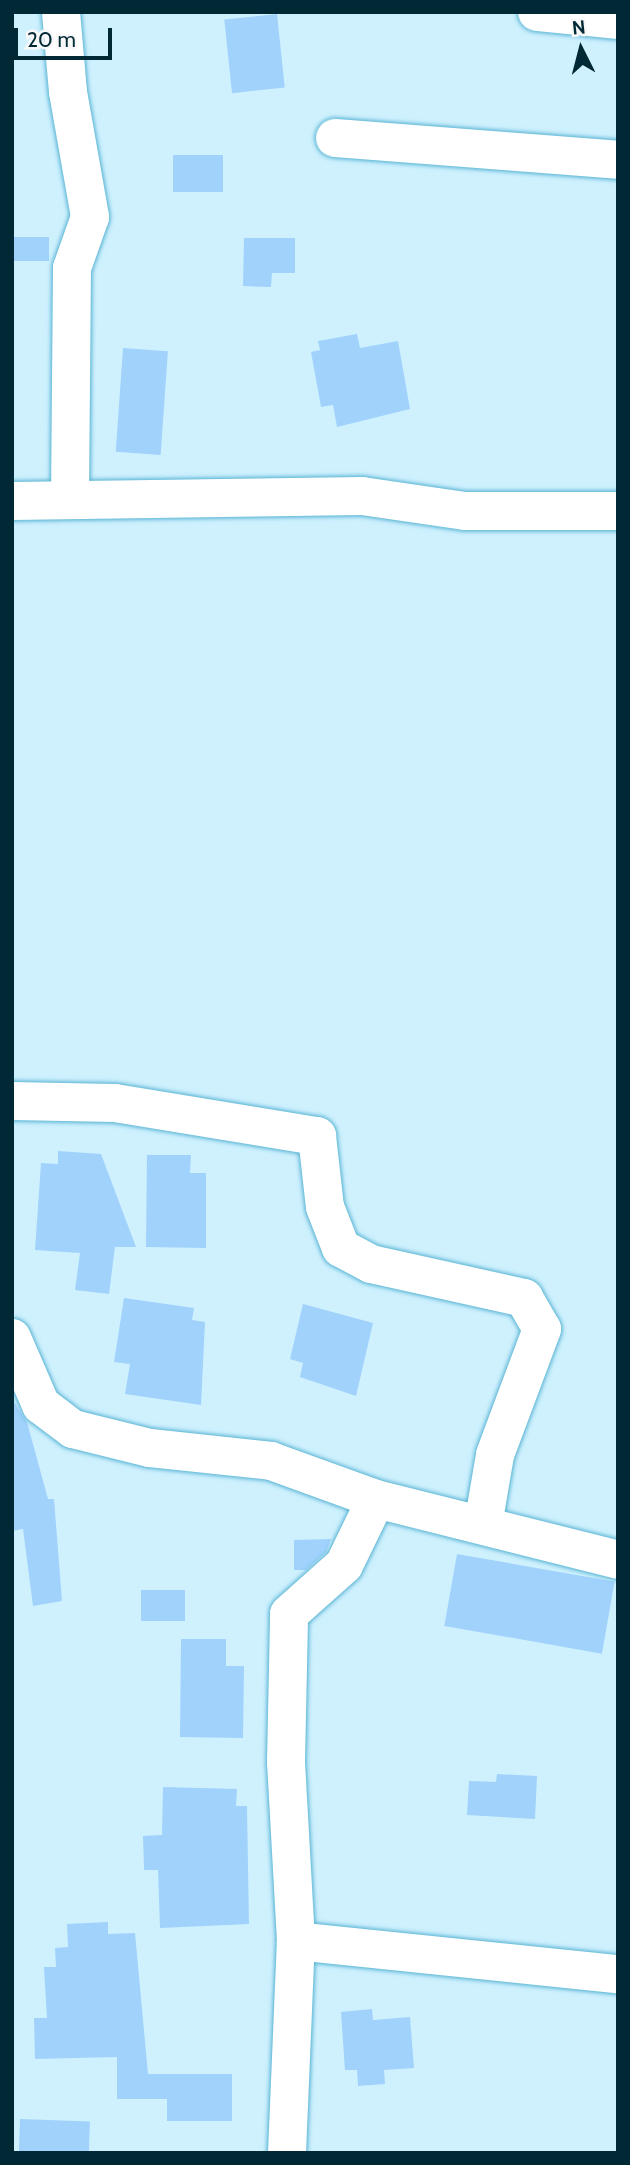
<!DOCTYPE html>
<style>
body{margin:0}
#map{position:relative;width:630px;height:2165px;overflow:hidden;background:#cff1fe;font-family:Cabin,sans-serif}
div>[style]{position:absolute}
.building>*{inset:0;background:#a0d2fc;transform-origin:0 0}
.roads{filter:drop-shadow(0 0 2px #59b4d4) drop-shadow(0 0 2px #59b4d4)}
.minor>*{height:38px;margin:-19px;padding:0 19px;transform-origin:19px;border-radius:19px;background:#fff}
span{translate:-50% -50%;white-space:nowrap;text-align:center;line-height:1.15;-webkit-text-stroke:7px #f8f8f8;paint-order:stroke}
.frame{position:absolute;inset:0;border:14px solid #002835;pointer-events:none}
.north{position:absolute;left:546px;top:14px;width:70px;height:70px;-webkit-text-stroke:5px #f8f8f8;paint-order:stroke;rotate:354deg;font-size:19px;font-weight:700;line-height:28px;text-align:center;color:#002835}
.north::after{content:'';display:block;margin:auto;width:24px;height:32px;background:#002835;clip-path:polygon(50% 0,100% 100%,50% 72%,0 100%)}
.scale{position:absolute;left:14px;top:28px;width:98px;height:32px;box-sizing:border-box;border:4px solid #002835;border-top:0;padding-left:9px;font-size:21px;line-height:24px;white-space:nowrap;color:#002835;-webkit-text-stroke:5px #f8f8f8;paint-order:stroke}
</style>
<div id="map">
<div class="building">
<div style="left:277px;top:14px;width:74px;height:53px;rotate:84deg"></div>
<div style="left:173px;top:155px;width:50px;height:37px"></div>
<div style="left:12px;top:237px;width:37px;height:24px"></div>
<div style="clip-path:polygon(244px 238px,295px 238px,295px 273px,272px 273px,271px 287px,243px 286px)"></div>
<div style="clip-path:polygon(357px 334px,360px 348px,398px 341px,410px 409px,337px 427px,333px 405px,321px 407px,311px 352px,320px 350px,318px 341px)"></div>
<div style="left:123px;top:348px;width:45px;height:104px;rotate:4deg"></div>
<div style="clip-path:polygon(58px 1151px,101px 1154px,136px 1247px,115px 1247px,109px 1294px,75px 1290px,80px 1253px,35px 1250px,41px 1163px,58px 1164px)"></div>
<div style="clip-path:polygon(147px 1155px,191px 1155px,190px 1173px,206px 1173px,206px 1248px,146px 1247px)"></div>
<div style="clip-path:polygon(124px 1298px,194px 1308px,192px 1320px,205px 1322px,201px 1405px,125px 1394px,130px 1364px,114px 1362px)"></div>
<div style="clip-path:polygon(303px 1304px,373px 1323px,356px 1396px,300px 1377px,303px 1363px,290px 1359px)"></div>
<div style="clip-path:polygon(12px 1399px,27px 1422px,48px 1499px,54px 1499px,62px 1601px,33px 1606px,23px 1529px,12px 1531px)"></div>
<div style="clip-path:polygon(331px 1539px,326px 1552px,306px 1570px,294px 1570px,294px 1540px)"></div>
<div style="left:457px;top:1554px;width:160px;height:73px;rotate:10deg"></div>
<div style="left:141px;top:1590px;width:44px;height:31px"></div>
<div style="clip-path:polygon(181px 1639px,226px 1639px,226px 1666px,244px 1666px,243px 1738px,180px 1737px)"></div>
<div style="clip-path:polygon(497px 1774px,537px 1776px,535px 1819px,467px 1815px,469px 1781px,496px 1782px)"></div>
<div style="clip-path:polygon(163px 1787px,237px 1789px,236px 1806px,247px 1806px,249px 1924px,160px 1928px,158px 1870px,144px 1870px,143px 1836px,162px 1835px)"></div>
<div style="clip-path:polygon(108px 1922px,108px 1934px,135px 1933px,148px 2074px,232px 2074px,232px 2121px,167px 2121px,167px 2099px,117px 2099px,117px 2057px,35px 2059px,34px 2018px,47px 2018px,44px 1967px,56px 1967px,55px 1948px,68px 1947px,67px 1924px)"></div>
<div style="clip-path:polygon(372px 2009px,373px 2020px,410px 2017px,414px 2068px,384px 2070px,385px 2084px,358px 2086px,357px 2070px,345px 2070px,341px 2012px)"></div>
<div style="left:20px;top:2119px;width:70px;height:34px;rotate:2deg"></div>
</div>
<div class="roads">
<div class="minor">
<div style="left:61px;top:12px;width:80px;rotate:85deg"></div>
<div style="left:68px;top:92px;width:127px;rotate:80deg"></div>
<div style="left:90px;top:217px;width:54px;rotate:109.4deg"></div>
<div style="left:72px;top:268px;width:232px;rotate:90.5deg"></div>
<div style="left:537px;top:12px;width:81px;rotate:5.6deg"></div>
<div style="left:335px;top:138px;width:284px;rotate:4.4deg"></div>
<div style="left:12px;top:501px;width:350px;rotate:-0.8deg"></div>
<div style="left:362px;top:496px;width:104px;rotate:8.3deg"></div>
<div style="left:465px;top:511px;width:153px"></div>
<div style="left:12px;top:1101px;width:103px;rotate:1.1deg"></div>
<div style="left:115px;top:1103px;width:205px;rotate:9.3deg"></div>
<div style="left:317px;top:1136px;width:71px;rotate:83.6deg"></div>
<div style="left:325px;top:1207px;width:44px;rotate:68.7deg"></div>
<div style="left:341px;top:1248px;width:34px;rotate:28deg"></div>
<div style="left:371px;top:1264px;width:157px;rotate:12.5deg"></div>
<div style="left:524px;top:1298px;width:36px;rotate:60deg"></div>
<div style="left:542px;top:1329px;width:134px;rotate:110.5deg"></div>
<div style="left:495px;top:1455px;width:71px;rotate:99.7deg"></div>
<div style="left:12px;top:1338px;width:73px;rotate:66.6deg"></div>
<div style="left:41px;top:1405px;width:40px;rotate:37deg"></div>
<div style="left:73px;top:1429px;width:79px;rotate:13.9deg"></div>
<div style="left:150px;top:1448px;width:122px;rotate:6.1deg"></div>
<div style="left:271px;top:1461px;width:112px;rotate:19.9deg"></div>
<div style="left:376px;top:1499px;width:250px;rotate:14.1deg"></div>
<div style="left:296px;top:1941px;width:324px;rotate:5.9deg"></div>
<div style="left:287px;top:2153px;width:212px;rotate:-87.6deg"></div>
<div style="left:296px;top:1941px;width:179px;rotate:-93.2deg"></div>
<div style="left:286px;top:1762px;width:148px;rotate:-88.8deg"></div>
<div style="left:289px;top:1614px;width:74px;rotate:-41.7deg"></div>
<div style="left:344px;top:1565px;width:73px;rotate:-64.1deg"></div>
</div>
</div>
<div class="frame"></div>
<div class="north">N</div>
<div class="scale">20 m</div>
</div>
